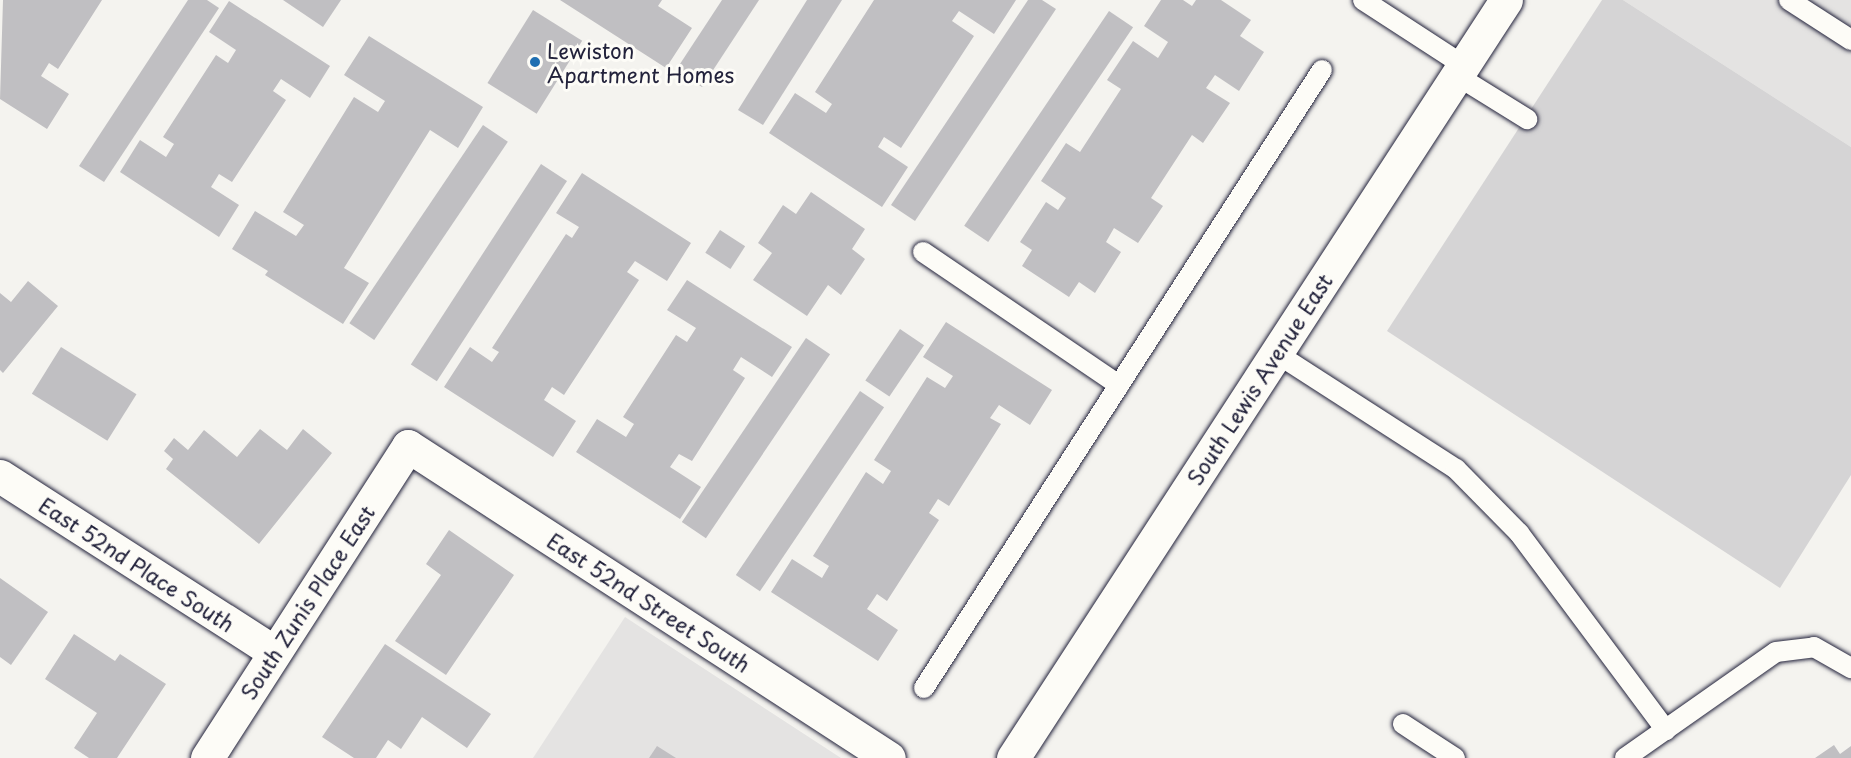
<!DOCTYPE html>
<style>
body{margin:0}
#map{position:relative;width:1851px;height:758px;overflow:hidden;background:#f4f3ef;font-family:"Playpen Sans",sans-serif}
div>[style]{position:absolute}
.built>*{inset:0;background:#e4e3e2}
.green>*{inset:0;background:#d5d4d5}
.building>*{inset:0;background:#c0bfc2;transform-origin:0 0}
.roads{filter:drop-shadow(0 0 2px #22223b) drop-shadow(0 0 2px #22223b)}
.service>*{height:20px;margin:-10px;padding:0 10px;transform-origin:10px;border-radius:10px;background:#fdfcf7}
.minor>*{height:33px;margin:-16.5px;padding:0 16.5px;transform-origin:16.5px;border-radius:16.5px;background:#fdfcf7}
.secondary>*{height:33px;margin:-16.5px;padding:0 16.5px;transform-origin:16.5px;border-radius:16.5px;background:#fdfcf7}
.dots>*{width:16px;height:16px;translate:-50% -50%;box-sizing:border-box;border:3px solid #fdfcf7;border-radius:50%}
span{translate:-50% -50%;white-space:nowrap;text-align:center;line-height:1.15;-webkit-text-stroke:6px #fdfcf7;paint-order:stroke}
.poi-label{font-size:21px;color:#22223b}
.left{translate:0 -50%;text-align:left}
.street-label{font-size:21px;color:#22223b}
</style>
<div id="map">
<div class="built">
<div style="clip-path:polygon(1623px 0,1851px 0,1851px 147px)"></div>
<div style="clip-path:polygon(625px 617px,841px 758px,533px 758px)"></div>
</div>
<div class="green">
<div style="clip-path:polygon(1602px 0,1623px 0,1851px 147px,1851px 475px,1780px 588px,1387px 331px)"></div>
</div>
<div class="building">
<div style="clip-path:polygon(3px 0,102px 0,58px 69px,49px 63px,41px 76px,69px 94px,47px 129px,0 99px)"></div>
<div style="clip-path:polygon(188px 0,207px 0,219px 8px,104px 182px,79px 166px)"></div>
<div style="clip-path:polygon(283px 0,341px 0,323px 27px)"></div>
<div style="clip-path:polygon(560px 0,662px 0,658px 6px,692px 28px,666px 68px)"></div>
<div style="clip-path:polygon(722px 0,759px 0,702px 87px,676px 70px)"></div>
<div style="clip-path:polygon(807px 0,842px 0,763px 125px,738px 110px)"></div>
<div style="clip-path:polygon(874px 0,1016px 0,994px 34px,959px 11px,952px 21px,974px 36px,901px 148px,884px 137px,878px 147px,908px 167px,882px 207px,769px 133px,795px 93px,826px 113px,832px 104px,815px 92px)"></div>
<div style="clip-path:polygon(1028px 0,1042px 0,1056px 9px,915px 221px,891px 205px)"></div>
<div style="clip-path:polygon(1161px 0,1183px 0,1192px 6px,1196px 0,1221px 0,1251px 20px,1240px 36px,1264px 52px,1239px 91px,1215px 75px,1206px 88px,1230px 103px,1203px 143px,1192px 135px,1151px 198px,1163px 206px,1138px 243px,1114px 228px,1106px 242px,1121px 252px,1095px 293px,1079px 282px,1069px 297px,1022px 266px,1032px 250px,1020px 242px,1046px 202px,1058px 210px,1066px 198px,1041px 181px,1066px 143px,1080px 152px,1121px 89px,1107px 80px,1133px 41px,1158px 58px,1168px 42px,1144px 26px)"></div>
<div style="clip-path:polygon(229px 1px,330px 66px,310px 98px,281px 79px,273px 91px,286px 100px,232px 182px,219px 174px,211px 187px,239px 205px,219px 237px,120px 172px,140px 140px,166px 157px,174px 144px,163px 137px,216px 55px,228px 63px,236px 50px,209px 32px)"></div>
<div style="left:533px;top:10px;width:58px;height:86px;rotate:32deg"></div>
<div style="left:1109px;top:11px;width:29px;height:259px;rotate:34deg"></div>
<div style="clip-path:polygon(369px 36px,483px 107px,458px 148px,430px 130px,344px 268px,369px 283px,343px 324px,265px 275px,268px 271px,232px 249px,255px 211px,296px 236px,304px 225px,283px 212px,354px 97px,378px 112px,385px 101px,344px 75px)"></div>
<div style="left:483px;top:125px;width:30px;height:239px;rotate:34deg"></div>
<div style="left:541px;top:164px;width:31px;height:239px;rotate:33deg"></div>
<div style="clip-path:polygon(582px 173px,691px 243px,667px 281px,635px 261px,627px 272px,639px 280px,564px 395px,552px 387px,544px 400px,576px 421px,553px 457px,444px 387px,470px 347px,492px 362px,499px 352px,492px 348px,566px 234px,572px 238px,579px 227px,556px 213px)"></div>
<div style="clip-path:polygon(811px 192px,865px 229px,852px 249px,865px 259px,841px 295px,828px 285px,807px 316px,753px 280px,772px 253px,758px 243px,783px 205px,796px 214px)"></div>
<div style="left:720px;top:230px;width:30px;height:27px;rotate:33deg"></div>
<div style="clip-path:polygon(687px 280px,792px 347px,772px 377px,741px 357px,733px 370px,745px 378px,692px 461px,679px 454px,670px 467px,701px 487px,680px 519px,576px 452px,597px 419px,626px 437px,634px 424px,623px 417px,676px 335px,687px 342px,696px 328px,667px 310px)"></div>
<div style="clip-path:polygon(28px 281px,58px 306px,3px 373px,0 370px,0 293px,11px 302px)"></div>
<div style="clip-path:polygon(946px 322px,1052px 390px,1030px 425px,999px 405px,990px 418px,1001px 424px,949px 506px,938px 499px,929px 513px,939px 520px,887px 601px,877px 594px,867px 609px,898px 630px,878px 661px,771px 592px,792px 559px,822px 578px,829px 566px,813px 556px,866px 472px,883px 484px,891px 471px,874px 460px,927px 377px,945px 388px,953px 376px,923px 357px)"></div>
<div style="left:900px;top:329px;width:29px;height:62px;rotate:34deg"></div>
<div style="left:806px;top:338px;width:29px;height:222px;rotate:34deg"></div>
<div style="left:61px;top:347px;width:89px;height:55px;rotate:32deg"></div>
<div style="left:860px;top:391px;width:29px;height:222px;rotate:34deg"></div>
<div style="clip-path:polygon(260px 429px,287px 450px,303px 429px,332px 453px,259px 544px,166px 469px,173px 459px,164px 451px,174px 438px,188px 450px,204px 430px,237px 457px)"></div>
<div style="clip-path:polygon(449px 530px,514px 575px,446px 675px,395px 641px,441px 575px,426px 564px)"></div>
<div style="clip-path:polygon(0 578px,48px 612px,11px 665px,0 657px)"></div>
<div style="clip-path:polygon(74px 634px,115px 661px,120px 654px,166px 684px,117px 758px,89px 758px,74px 748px,97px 713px,45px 679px)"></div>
<div style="clip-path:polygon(385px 644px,491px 714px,467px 748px,422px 717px,401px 749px,388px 740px,376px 758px,354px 758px,322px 737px)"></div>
<div style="clip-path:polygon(1834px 745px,1840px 754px,1851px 746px,1851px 758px,1815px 758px)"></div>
<div style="clip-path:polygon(657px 746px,676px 758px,649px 758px)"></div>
</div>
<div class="roads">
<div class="service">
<div style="left:1363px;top:0;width:119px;rotate:33deg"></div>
<div style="left:1789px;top:0;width:74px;rotate:32.8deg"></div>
<div style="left:1456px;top:75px;width:84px;rotate:31.8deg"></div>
<div style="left:923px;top:252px;width:237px;rotate:34.2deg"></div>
<div style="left:1276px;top:353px;width:214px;rotate:32.8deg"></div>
<div style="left:1456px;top:469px;width:90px;rotate:45.5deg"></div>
<div style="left:1519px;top:533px;width:246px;rotate:53.3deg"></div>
<div style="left:924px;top:688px;width:735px;rotate:-57.22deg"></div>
<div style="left:1403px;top:724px;width:62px;rotate:33.2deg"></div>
<div style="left:1625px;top:758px;width:184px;rotate:-35.1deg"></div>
<div style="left:1776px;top:652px;width:38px;rotate:-7deg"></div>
<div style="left:1814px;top:647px;width:43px;rotate:29.6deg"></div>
</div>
<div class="minor">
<div style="left:0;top:476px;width:326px;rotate:32.7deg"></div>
<div style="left:207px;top:758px;width:371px;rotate:-57.2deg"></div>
<div style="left:408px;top:446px;width:573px;rotate:32.97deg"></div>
</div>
<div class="secondary">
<div style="left:1013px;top:758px;width:904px;rotate:-56.96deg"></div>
</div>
</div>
<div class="dots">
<div style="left:535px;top:62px;background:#1f6fb2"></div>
</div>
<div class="poi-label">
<span class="left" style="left:547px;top:62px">Lewiston<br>Apartment Homes</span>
</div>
<div class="street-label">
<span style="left:1259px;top:379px;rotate:-57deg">South Lewis Avenue East</span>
<span style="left:137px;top:564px;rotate:33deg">East 52nd Place South</span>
<span style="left:307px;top:602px;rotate:-57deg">South Zunis Place East</span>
<span style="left:649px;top:602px;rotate:33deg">East 52nd Street South</span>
</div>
</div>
